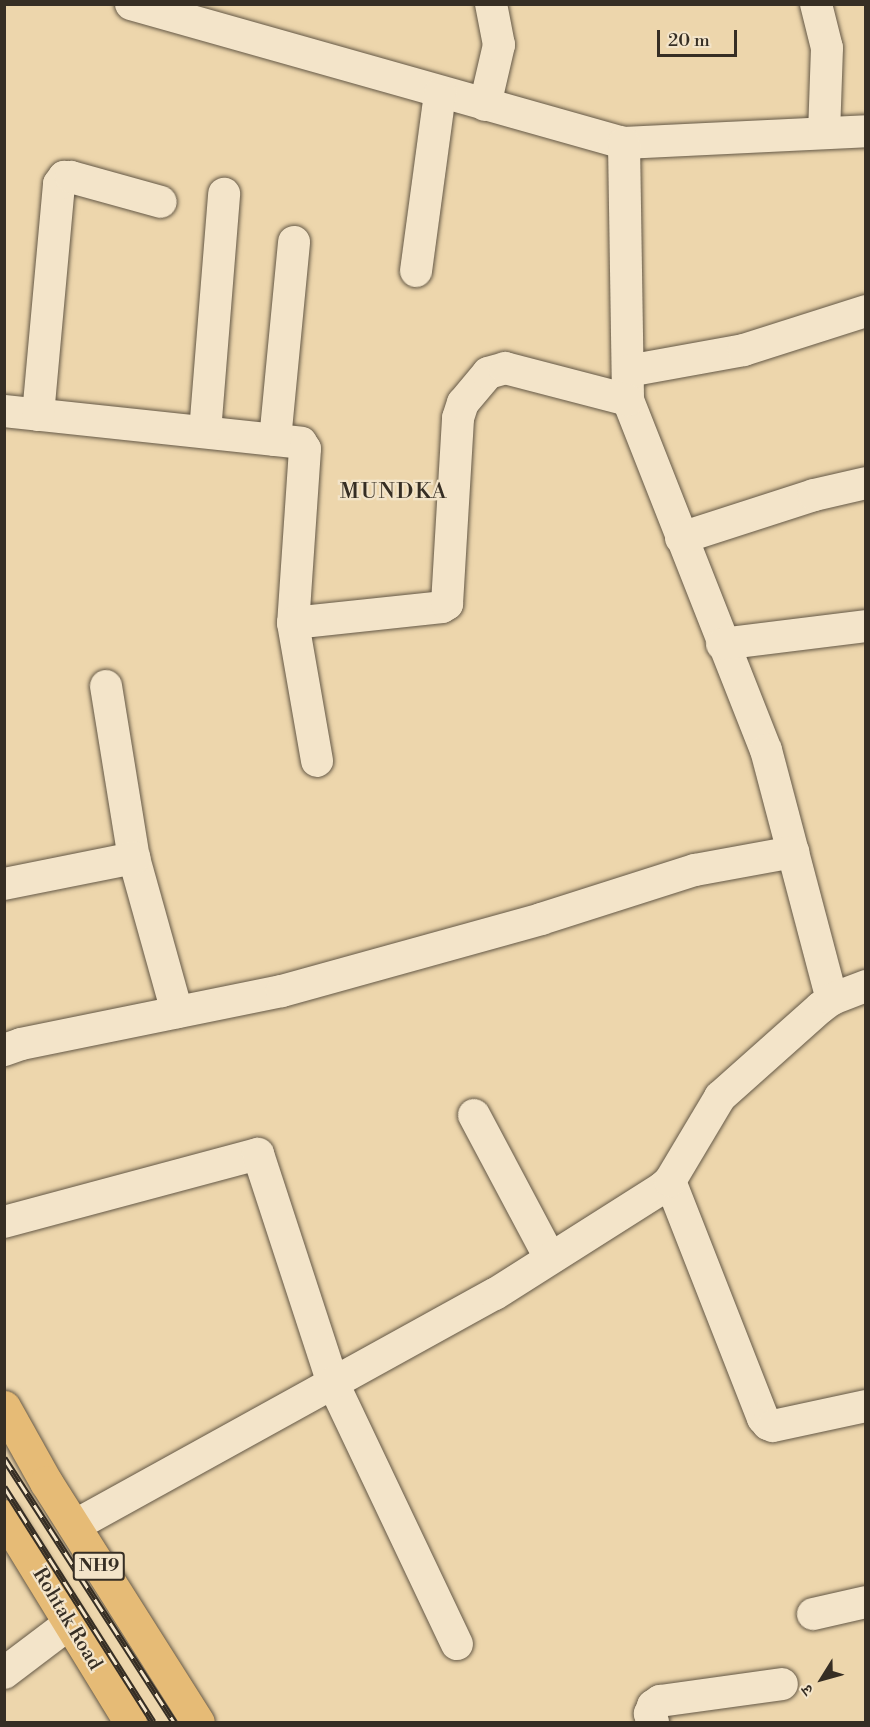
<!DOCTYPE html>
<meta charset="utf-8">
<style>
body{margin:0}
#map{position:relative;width:870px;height:1727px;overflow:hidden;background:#edd6ac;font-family:"Libre Bodoni","Noto Serif Devanagari",serif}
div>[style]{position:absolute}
.roads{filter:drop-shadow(0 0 2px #645846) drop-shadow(0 0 2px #645846)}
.minor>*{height:32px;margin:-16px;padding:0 16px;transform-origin:16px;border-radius:16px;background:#f3e4c9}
.highway>*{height:33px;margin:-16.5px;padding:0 16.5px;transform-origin:16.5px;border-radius:16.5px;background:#e6bb76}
.rail>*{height:7px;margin-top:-3.5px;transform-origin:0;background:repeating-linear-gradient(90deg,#f3e4c9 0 14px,#362e24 0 28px);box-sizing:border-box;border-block:2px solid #362e24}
span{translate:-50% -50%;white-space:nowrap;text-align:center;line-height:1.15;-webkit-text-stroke:4.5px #f3e4c9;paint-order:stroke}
.shield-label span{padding:2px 4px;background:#f3e4c9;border:2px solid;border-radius:4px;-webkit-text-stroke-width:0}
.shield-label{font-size:18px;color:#362e24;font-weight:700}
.street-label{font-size:20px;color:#362e24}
.quarter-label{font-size:22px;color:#362e24;letter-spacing:1.5px}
.frame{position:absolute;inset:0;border:6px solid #362e24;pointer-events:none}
.north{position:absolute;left:792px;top:1649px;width:60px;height:60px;-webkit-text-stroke:4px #f3e4c9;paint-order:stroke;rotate:233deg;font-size:16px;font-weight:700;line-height:24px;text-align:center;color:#362e24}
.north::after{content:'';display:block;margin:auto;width:21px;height:27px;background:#362e24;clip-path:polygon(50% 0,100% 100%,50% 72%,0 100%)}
.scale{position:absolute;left:657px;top:30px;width:80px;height:27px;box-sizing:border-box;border:3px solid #362e24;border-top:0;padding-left:8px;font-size:18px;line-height:21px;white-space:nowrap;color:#362e24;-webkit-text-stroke:4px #f3e4c9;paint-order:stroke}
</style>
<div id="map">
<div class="roads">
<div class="minor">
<div style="left:131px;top:4px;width:512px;rotate:15.75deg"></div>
<div style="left:624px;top:143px;width:242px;rotate:-2.8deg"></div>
<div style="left:816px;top:4px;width:45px;rotate:76deg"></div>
<div style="left:827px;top:48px;width:85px;rotate:92deg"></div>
<div style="left:485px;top:105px;width:62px;rotate:-76.9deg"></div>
<div style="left:499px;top:45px;width:42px;rotate:-101deg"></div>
<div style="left:624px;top:143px;width:257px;rotate:89.1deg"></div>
<div style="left:628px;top:400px;width:376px;rotate:68.5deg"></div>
<div style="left:766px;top:750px;width:258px;rotate:75.2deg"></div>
<div style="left:416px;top:271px;width:180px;rotate:-82.3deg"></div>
<div style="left:628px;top:371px;width:118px;rotate:-10.3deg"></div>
<div style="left:744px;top:350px;width:128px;rotate:-17.7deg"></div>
<div style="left:4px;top:411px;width:299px;rotate:6.1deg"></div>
<div style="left:301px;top:443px;width:7px;rotate:56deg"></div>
<div style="left:305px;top:449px;width:174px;rotate:93.9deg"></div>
<div style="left:293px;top:623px;width:140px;rotate:80.1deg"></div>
<div style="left:38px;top:415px;width:232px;rotate:-84.8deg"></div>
<div style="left:59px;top:184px;width:9px;rotate:-54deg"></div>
<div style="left:64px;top:177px;width:7px"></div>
<div style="left:71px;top:177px;width:93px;rotate:15.5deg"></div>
<div style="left:205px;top:432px;width:239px;rotate:-85.4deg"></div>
<div style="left:275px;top:440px;width:199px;rotate:-84.5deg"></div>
<div style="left:681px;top:538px;width:140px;rotate:-17.9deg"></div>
<div style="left:814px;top:495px;width:53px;rotate:-13deg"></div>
<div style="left:293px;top:623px;width:150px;rotate:-6.1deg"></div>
<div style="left:442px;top:607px;width:6px;rotate:-31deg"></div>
<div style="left:447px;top:604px;width:186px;rotate:-86.6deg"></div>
<div style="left:458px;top:418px;width:16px;rotate:-72deg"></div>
<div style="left:463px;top:403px;width:39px;rotate:-50deg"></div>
<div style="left:488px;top:373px;width:18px;rotate:-16deg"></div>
<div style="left:505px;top:368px;width:127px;rotate:14.6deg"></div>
<div style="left:722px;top:644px;width:145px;rotate:-7.1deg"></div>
<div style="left:106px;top:686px;width:174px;rotate:80.8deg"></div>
<div style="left:134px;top:858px;width:160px;rotate:74.4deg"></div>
<div style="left:4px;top:884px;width:133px;rotate:-11.3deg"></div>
<div style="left:4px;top:1050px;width:18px;rotate:-19deg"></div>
<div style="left:21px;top:1044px;width:266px;rotate:-11.5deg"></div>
<div style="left:282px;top:991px;width:269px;rotate:-15.5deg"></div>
<div style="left:541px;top:919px;width:162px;rotate:-17.7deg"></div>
<div style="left:695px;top:870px;width:100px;rotate:-10.4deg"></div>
<div style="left:474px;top:1115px;width:162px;rotate:62deg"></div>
<div style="left:670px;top:1181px;width:255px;rotate:68.6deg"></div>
<div style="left:763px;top:1418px;width:8px;rotate:50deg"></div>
<div style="left:768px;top:1424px;width:5px;rotate:22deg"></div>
<div style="left:773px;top:1426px;width:95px;rotate:-12.1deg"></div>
<div style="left:4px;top:1222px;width:263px;rotate:-15deg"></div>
<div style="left:258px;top:1154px;width:241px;rotate:71.9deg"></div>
<div style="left:333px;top:1383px;width:289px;rotate:64.6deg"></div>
<div style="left:74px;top:1526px;width:481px;rotate:-28.9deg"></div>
<div style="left:495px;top:1294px;width:198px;rotate:-32.4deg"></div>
<div style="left:662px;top:1188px;width:11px;rotate:-41deg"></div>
<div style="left:670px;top:1181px;width:98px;rotate:-59.2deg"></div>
<div style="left:720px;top:1097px;width:134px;rotate:-41.7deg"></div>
<div style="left:820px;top:1008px;width:15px;rotate:-37deg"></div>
<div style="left:832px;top:999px;width:36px;rotate:-21deg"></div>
<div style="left:813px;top:1614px;width:54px;rotate:-12.8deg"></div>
<div style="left:4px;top:1673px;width:83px;rotate:-37.1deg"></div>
<div style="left:653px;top:1722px;width:9px;rotate:-111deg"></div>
<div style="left:650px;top:1714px;width:9px;rotate:-69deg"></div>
<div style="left:653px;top:1706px;width:9px;rotate:-36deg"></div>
<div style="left:660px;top:1701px;width:123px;rotate:-7.9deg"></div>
</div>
<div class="highway">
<div style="left:4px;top:1407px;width:86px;rotate:60.8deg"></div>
<div style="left:46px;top:1482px;width:284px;rotate:57.7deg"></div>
<div style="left:4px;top:1516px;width:241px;rotate:58.5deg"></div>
</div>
</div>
<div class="rail">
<div style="left:4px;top:1458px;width:314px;rotate:57.2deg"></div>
<div style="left:4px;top:1487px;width:278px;rotate:57.6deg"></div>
</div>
<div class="shield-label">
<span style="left:99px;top:1566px">NH9</span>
</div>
<div class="street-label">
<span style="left:67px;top:1619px;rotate:59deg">Rohtak Road</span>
</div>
<div class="quarter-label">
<span style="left:394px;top:492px">MUNDKA</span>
</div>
<div class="frame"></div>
<div class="north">उ</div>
<div class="scale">20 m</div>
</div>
